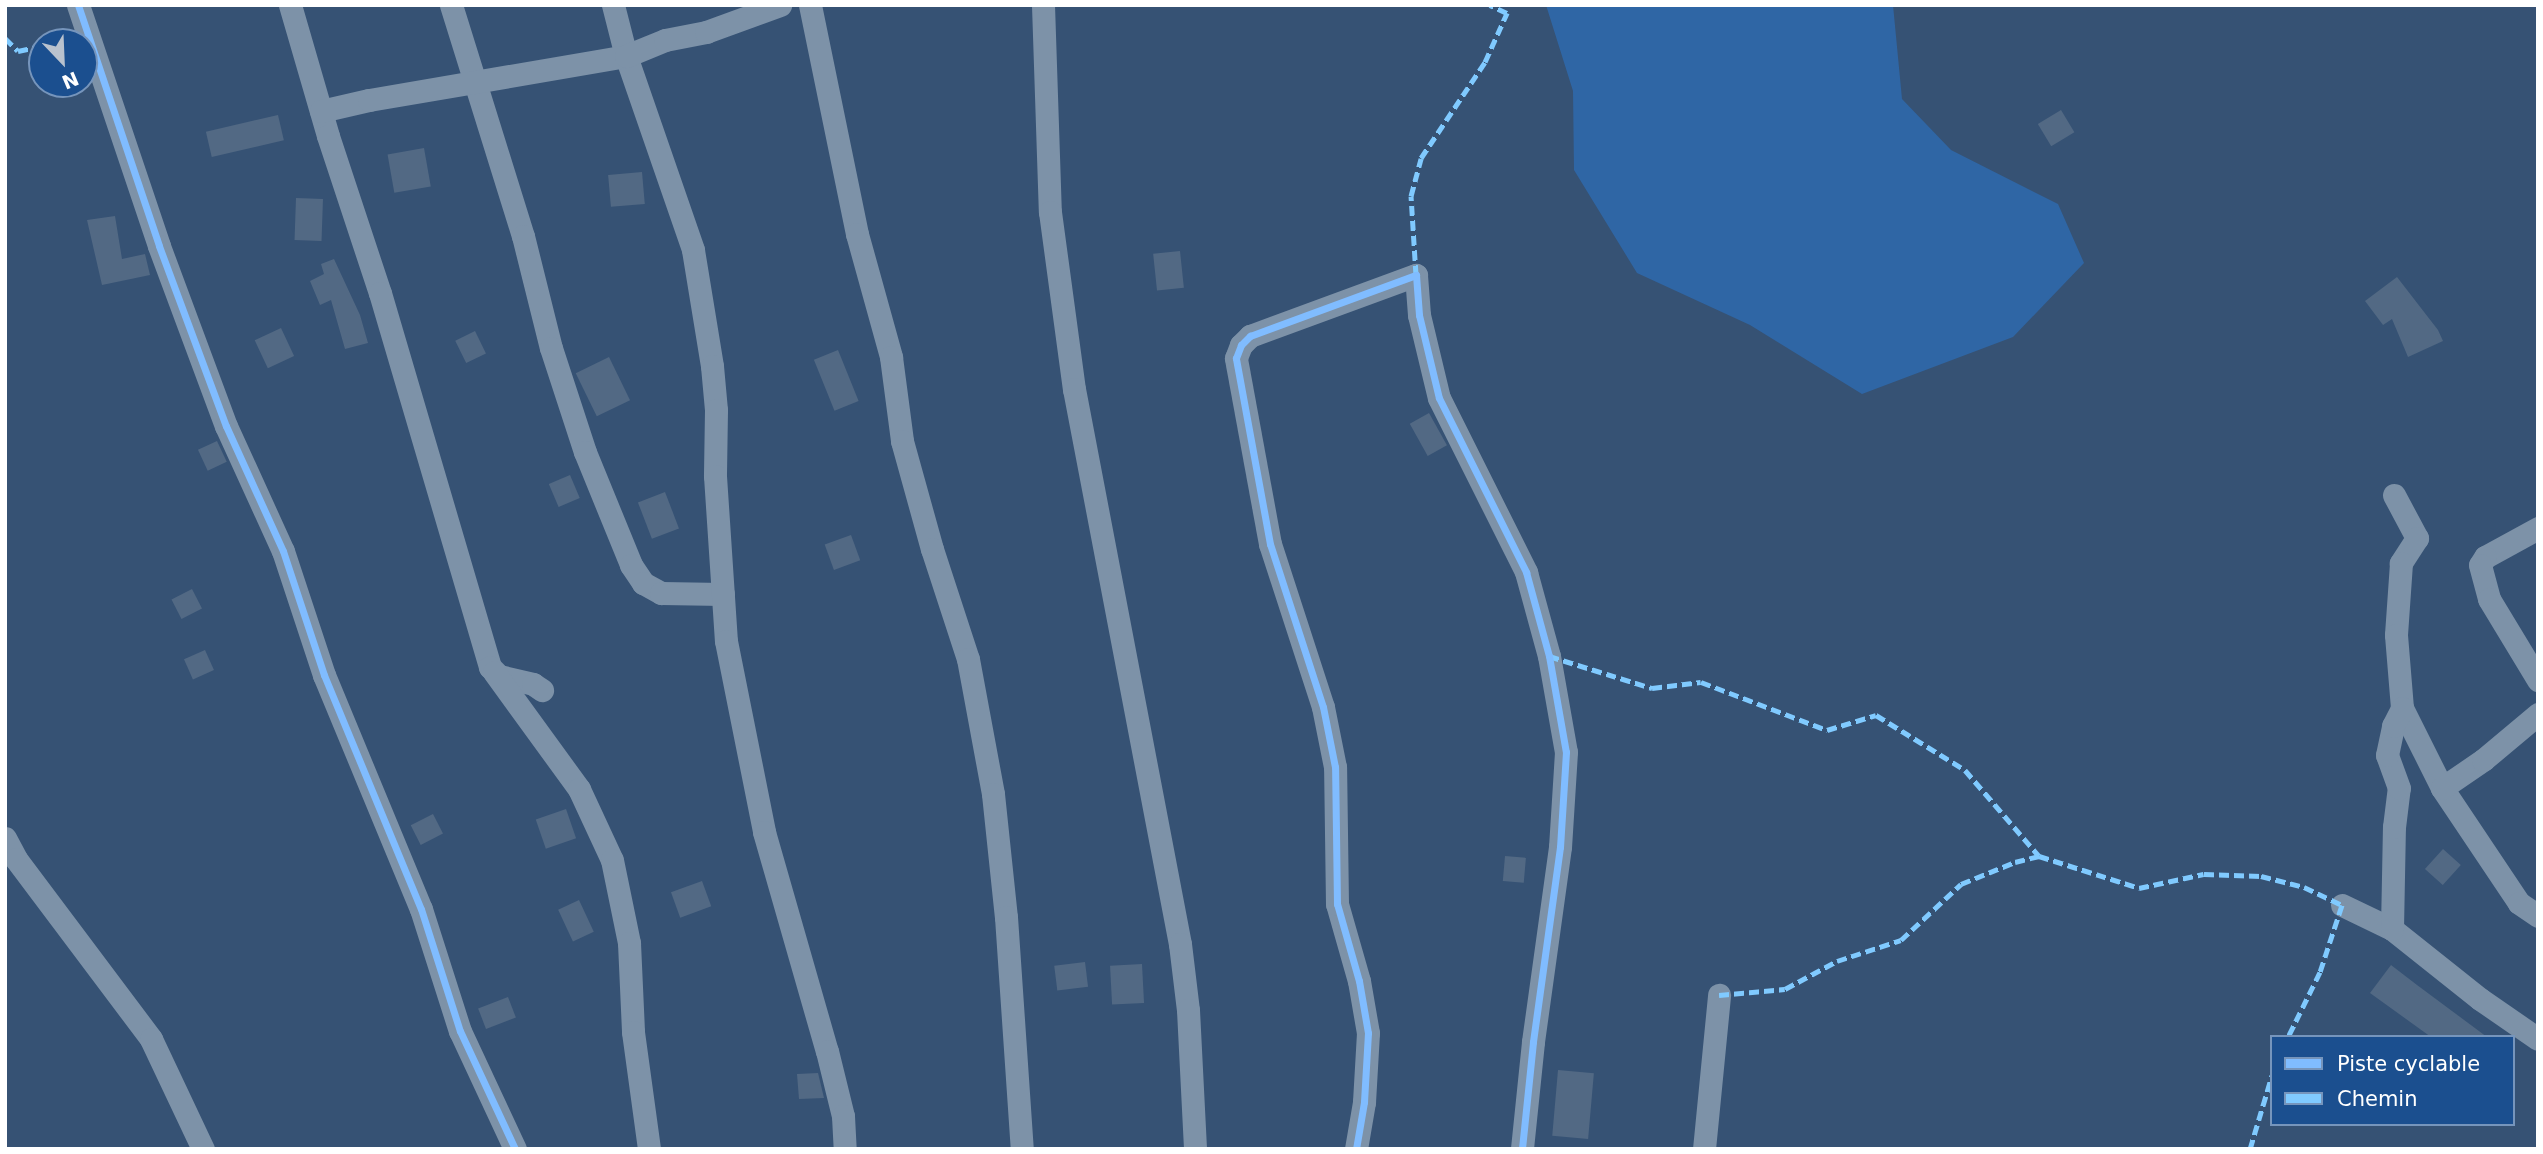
<!DOCTYPE html>
<style>
body{margin:0}
#map{position:relative;width:2543px;height:1154px;overflow:hidden;background:#365274;font-family:"DejaVu Sans",sans-serif}
div>[style]{position:absolute}
.green>*{inset:0;background:#2f66a5}
.building>*{inset:0;background:#526984;transform-origin:0 0}
.minor>*{height:23px;margin:-11.5px;padding:0 11.5px;transform-origin:11.5px;border-radius:11.5px;background:#7d92a8}
.quiet>*{height:5px;margin-top:-2.5px;transform-origin:0;background:repeating-linear-gradient(90deg,#80caff 0 10px,transparent 0 15px)}
.cycleway>*{height:7px;margin:-3.5px;padding:0 3.5px;transform-origin:3.5px;border-radius:3.5px;background:#80bcff}
span{translate:-50% -50%;white-space:nowrap;text-align:center;line-height:1.15;-webkit-text-stroke:7px #1b4f8f;paint-order:stroke}
.frame{position:absolute;inset:0;border:7px solid #fff;pointer-events:none}
.legend{position:absolute;left:2270px;top:1035px;width:245px;height:91px;box-sizing:border-box;background:#1b4f8f;border:2px solid #7695bc;margin:0;padding:9px 12px;list-style:none;font-size:21px;color:#fff}
.legend li{display:flex;align-items:center;gap:14px;height:35px}
.legend b{width:35px;border:2px solid #7695bc}
.north{position:absolute;left:28px;top:28px;width:70px;height:70px;box-sizing:border-box;background:#1b4f8f;border:2px solid #7695bc;border-radius:50%;rotate:157deg;font-size:19px;font-weight:700;line-height:28px;text-align:center;color:#fff}
.north::after{content:'';display:block;margin:auto;width:24px;height:32px;background:#b9c2ce;clip-path:polygon(50% 0,100% 100%,50% 72%,0 100%)}
</style>
<div id="map">
<div class="green">
<div style="clip-path:polygon(1546px 5px,1893px 5px,1902px 99px,1951px 150px,2058px 204px,2084px 263px,2013px 337px,1862px 394px,1750px 325px,1637px 273px,1574px 170px,1573px 91px)"></div>
</div>
<div class="building">
<div style="left:2061px;top:110px;width:26px;height:27px;rotate:59deg"></div>
<div style="left:278px;top:115px;width:26px;height:74px;rotate:77deg"></div>
<div style="left:424px;top:148px;width:39px;height:37px;rotate:80deg"></div>
<div style="left:642px;top:172px;width:32px;height:34px;rotate:85deg"></div>
<div style="left:296px;top:198px;width:27px;height:42px;rotate:2deg"></div>
<div style="clip-path:polygon(115px 216px,122px 259px,145px 254px,150px 275px,102px 285px,87px 220px)"></div>
<div style="left:1180px;top:251px;width:37px;height:27px;rotate:84deg"></div>
<div style="clip-path:polygon(334px 259px,360px 315px,368px 343px,345px 349px,331px 300px,320px 305px,310px 281px,324px 274px,321px 264px)"></div>
<div style="clip-path:polygon(2397px 277px,2438px 330px,2443px 341px,2408px 357px,2392px 319px,2383px 325px,2365px 301px)"></div>
<div style="left:281px;top:328px;width:31px;height:29px;rotate:65deg"></div>
<div style="left:475px;top:331px;width:25px;height:22px;rotate:64deg"></div>
<div style="left:838px;top:350px;width:55px;height:26px;rotate:68deg"></div>
<div style="left:609px;top:357px;width:48px;height:37px;rotate:64deg"></div>
<div style="left:1429px;top:413px;width:37px;height:22px;rotate:61deg"></div>
<div style="left:217px;top:441px;width:23px;height:21px;rotate:65deg"></div>
<div style="left:570px;top:475px;width:25px;height:23px;rotate:67deg"></div>
<div style="left:665px;top:492px;width:39px;height:29px;rotate:69deg"></div>
<div style="left:851px;top:535px;width:27px;height:28px;rotate:70deg"></div>
<div style="left:192px;top:589px;width:22px;height:23px;rotate:63deg"></div>
<div style="left:205px;top:650px;width:22px;height:23px;rotate:66deg"></div>
<div style="left:566px;top:809px;width:31px;height:32px;rotate:71deg"></div>
<div style="left:433px;top:814px;width:22px;height:25px;rotate:63deg"></div>
<div style="left:2443px;top:849px;width:24px;height:27px;rotate:42deg"></div>
<div style="left:1505px;top:856px;width:21px;height:25px;rotate:5deg"></div>
<div style="left:702px;top:881px;width:27px;height:33px;rotate:70deg"></div>
<div style="left:579px;top:900px;width:35px;height:23px;rotate:65deg"></div>
<div style="left:1085px;top:962px;width:25px;height:31px;rotate:83deg"></div>
<div style="left:1142px;top:964px;width:39px;height:32px;rotate:87deg"></div>
<div style="clip-path:polygon(2391px 965px,2417px 985px,2487px 1037px,2431px 1037px,2370px 993px)"></div>
<div style="left:508px;top:997px;width:22px;height:32px;rotate:69deg"></div>
<div style="left:1558px;top:1070px;width:36px;height:66px;rotate:5deg"></div>
<div style="clip-path:polygon(818px 1073px,824px 1098px,799px 1099px,797px 1074px)"></div>
</div>
<div class="minor">
<div style="left:78px;top:5px;width:254px;rotate:71.4deg"></div>
<div style="left:159px;top:246px;width:192px;rotate:69.6deg"></div>
<div style="left:226px;top:426px;width:137px;rotate:65.5deg"></div>
<div style="left:283px;top:551px;width:131px;rotate:71.7deg"></div>
<div style="left:324px;top:675px;width:253px;rotate:67.5deg"></div>
<div style="left:421px;top:909px;width:128px;rotate:72.3deg"></div>
<div style="left:460px;top:1031px;width:130px;rotate:65deg"></div>
<div style="left:290px;top:5px;width:136px;rotate:73.8deg"></div>
<div style="left:328px;top:136px;width:165px;rotate:71.7deg"></div>
<div style="left:380px;top:293px;width:390px;rotate:73.6deg"></div>
<div style="left:490px;top:667px;width:13px;rotate:45deg"></div>
<div style="left:499px;top:676px;width:35px;rotate:13deg"></div>
<div style="left:533px;top:684px;width:11px;rotate:34deg"></div>
<div style="left:451px;top:5px;width:242px;rotate:72.7deg"></div>
<div style="left:523px;top:236px;width:115px;rotate:76deg"></div>
<div style="left:551px;top:348px;width:109px;rotate:71.9deg"></div>
<div style="left:585px;top:452px;width:122px;rotate:67.8deg"></div>
<div style="left:631px;top:565px;width:22px;rotate:56deg"></div>
<div style="left:643px;top:583px;width:21px;rotate:29deg"></div>
<div style="left:661px;top:593px;width:62px;rotate:0.9deg"></div>
<div style="left:613px;top:5px;width:53px;rotate:75.7deg"></div>
<div style="left:626px;top:56px;width:205px;rotate:70.9deg"></div>
<div style="left:693px;top:250px;width:118px;rotate:80.7deg"></div>
<div style="left:712px;top:366px;width:44px;rotate:84.8deg"></div>
<div style="left:716px;top:410px;width:66px;rotate:90.9deg"></div>
<div style="left:715px;top:476px;width:165px;rotate:86.2deg"></div>
<div style="left:726px;top:641px;width:195px;rotate:78.7deg"></div>
<div style="left:764px;top:832px;width:228px;rotate:74deg"></div>
<div style="left:827px;top:1051px;width:67px;rotate:76.2deg"></div>
<div style="left:843px;top:1116px;width:33px;rotate:87deg"></div>
<div style="left:810px;top:5px;width:234px;rotate:78.4deg"></div>
<div style="left:857px;top:234px;width:128px;rotate:74.5deg"></div>
<div style="left:891px;top:357px;width:85px;rotate:82.5deg"></div>
<div style="left:902px;top:441px;width:112px;rotate:74.5deg"></div>
<div style="left:932px;top:549px;width:116px;rotate:71.9deg"></div>
<div style="left:968px;top:659px;width:137px;rotate:79.5deg"></div>
<div style="left:993px;top:794px;width:124px;rotate:84deg"></div>
<div style="left:1006px;top:917px;width:233px;rotate:86.1deg"></div>
<div style="left:1043px;top:5px;width:207px;rotate:88.1deg"></div>
<div style="left:1050px;top:212px;width:179px;rotate:82.3deg"></div>
<div style="left:1074px;top:389px;width:565px;rotate:79.19deg"></div>
<div style="left:1180px;top:944px;width:66px;rotate:83.1deg"></div>
<div style="left:1188px;top:1010px;width:139px;rotate:87.1deg"></div>
<div style="left:321px;top:111px;width:49px;rotate:-12.9deg"></div>
<div style="left:369px;top:100px;width:261px;rotate:-9.7deg"></div>
<div style="left:626px;top:56px;width:42px;rotate:-22.3deg"></div>
<div style="left:665px;top:40px;width:42px;rotate:-11deg"></div>
<div style="left:706px;top:32px;width:79px;rotate:-20deg"></div>
<div style="left:2394px;top:495px;width:49px;rotate:61.9deg"></div>
<div style="left:2417px;top:538px;width:30px;rotate:123deg"></div>
<div style="left:2401px;top:563px;width:72px;rotate:94deg"></div>
<div style="left:2396px;top:635px;width:73px;rotate:85.3deg"></div>
<div style="left:2402px;top:708px;width:89px;rotate:63.4deg"></div>
<div style="left:2442px;top:788px;width:138px;rotate:56.2deg"></div>
<div style="left:2519px;top:903px;width:23px;rotate:34deg"></div>
<div style="left:2538px;top:528px;width:60px;rotate:151.3deg"></div>
<div style="left:2485px;top:557px;width:9px;rotate:122deg"></div>
<div style="left:2480px;top:565px;width:35px;rotate:75deg"></div>
<div style="left:2489px;top:599px;width:95px;rotate:58.8deg"></div>
<div style="left:494px;top:672px;width:145px;rotate:54deg"></div>
<div style="left:579px;top:789px;width:78px;rotate:65.1deg"></div>
<div style="left:612px;top:860px;width:85px;rotate:78.4deg"></div>
<div style="left:629px;top:943px;width:89px;rotate:87.4deg"></div>
<div style="left:633px;top:1032px;width:118px;rotate:82.2deg"></div>
<div style="left:2442px;top:788px;width:50px;rotate:-34.3deg"></div>
<div style="left:2483px;top:760px;width:72px;rotate:-39.9deg"></div>
<div style="left:5px;top:838px;width:24px;rotate:62deg"></div>
<div style="left:16px;top:859px;width:225px;rotate:53.1deg"></div>
<div style="left:151px;top:1039px;width:122px;rotate:64.7deg"></div>
<div style="left:2342px;top:905px;width:55px;rotate:25.6deg"></div>
<div style="left:2392px;top:929px;width:112px;rotate:38.5deg"></div>
<div style="left:2480px;top:999px;width:70px;rotate:34.6deg"></div>
<div style="left:2392px;top:929px;width:102px;rotate:-88.9deg"></div>
<div style="left:2394px;top:827px;width:39px;rotate:-83deg"></div>
<div style="left:2399px;top:788px;width:35px;rotate:-110deg"></div>
<div style="left:2387px;top:755px;width:30px;rotate:-78deg"></div>
<div style="left:2393px;top:726px;width:20px;rotate:-63deg"></div>
<div style="left:1356px;top:1149px;width:48px;rotate:-80.3deg"></div>
<div style="left:1364px;top:1102px;width:69px;rotate:-86.7deg"></div>
<div style="left:1368px;top:1033px;width:53px;rotate:-99.8deg"></div>
<div style="left:1359px;top:981px;width:80px;rotate:-105.9deg"></div>
<div style="left:1337px;top:904px;width:137px;rotate:-90.8deg"></div>
<div style="left:1335px;top:767px;width:61px;rotate:-101.3deg"></div>
<div style="left:1323px;top:707px;width:171px;rotate:-108deg"></div>
<div style="left:1270px;top:544px;width:189px;rotate:-100.4deg"></div>
<div style="left:1236px;top:358px;width:14px;rotate:-69deg"></div>
<div style="left:1241px;top:345px;width:13px;rotate:-45deg"></div>
<div style="left:1250px;top:336px;width:177px;rotate:-20.2deg"></div>
<div style="left:1416px;top:275px;width:40px;rotate:85.7deg"></div>
<div style="left:1419px;top:315px;width:85px;rotate:76.5deg"></div>
<div style="left:1439px;top:398px;width:195px;rotate:63.4deg"></div>
<div style="left:1526px;top:572px;width:87px;rotate:74.7deg"></div>
<div style="left:1549px;top:656px;width:97px;rotate:80deg"></div>
<div style="left:1566px;top:752px;width:95px;rotate:93.6deg"></div>
<div style="left:1560px;top:847px;width:197px;rotate:97.9deg"></div>
<div style="left:1533px;top:1042px;width:108px;rotate:95.9deg"></div>
<div style="left:1704px;top:1149px;width:155px;rotate:-84.4deg"></div>
</div>
<div class="quiet">
<div style="left:5px;top:38px;width:18px;rotate:45deg"></div>
<div style="left:18px;top:51px;width:25px;rotate:-12deg"></div>
<div style="left:64px;top:42px;width:25px;rotate:-12deg"></div>
<div style="left:1416px;top:275px;width:79px;rotate:-93.6deg"></div>
<div style="left:1411px;top:196px;width:39px;rotate:-75deg"></div>
<div style="left:1421px;top:158px;width:115px;rotate:-56.3deg"></div>
<div style="left:1485px;top:62px;width:54px;rotate:-65.8deg"></div>
<div style="left:1507px;top:13px;width:19px;rotate:-155deg"></div>
<div style="left:1549px;top:656px;width:108px;rotate:17.3deg"></div>
<div style="left:1652px;top:688px;width:49px;rotate:-7deg"></div>
<div style="left:1701px;top:682px;width:135px;rotate:20.9deg"></div>
<div style="left:1827px;top:730px;width:51px;rotate:-17deg"></div>
<div style="left:1876px;top:715px;width:105px;rotate:31.7deg"></div>
<div style="left:1965px;top:770px;width:113px;rotate:49.3deg"></div>
<div style="left:1719px;top:995px;width:66px;rotate:-5.2deg"></div>
<div style="left:1785px;top:989px;width:59px;rotate:-28.3deg"></div>
<div style="left:1837px;top:961px;width:67px;rotate:-18.2deg"></div>
<div style="left:1901px;top:940px;width:82px;rotate:-43deg"></div>
<div style="left:1961px;top:884px;width:58px;rotate:-22.2deg"></div>
<div style="left:2015px;top:862px;width:25px;rotate:-14deg"></div>
<div style="left:2039px;top:856px;width:105px;rotate:17.7deg"></div>
<div style="left:2139px;top:888px;width:66px;rotate:-12.2deg"></div>
<div style="left:2204px;top:874px;width:57px;rotate:2deg"></div>
<div style="left:2261px;top:876px;width:44px;rotate:14.3deg"></div>
<div style="left:2304px;top:887px;width:42px;rotate:25.3deg"></div>
<div style="left:2342px;top:905px;width:71px;rotate:108.2deg"></div>
<div style="left:2320px;top:972px;width:72px;rotate:116.2deg"></div>
<div style="left:2250px;top:1149px;width:77px;rotate:-73.4deg"></div>
</div>
<div class="cycleway">
<div style="left:78px;top:5px;width:254px;rotate:71.4deg"></div>
<div style="left:159px;top:246px;width:192px;rotate:69.6deg"></div>
<div style="left:226px;top:426px;width:137px;rotate:65.5deg"></div>
<div style="left:283px;top:551px;width:131px;rotate:71.7deg"></div>
<div style="left:324px;top:675px;width:253px;rotate:67.5deg"></div>
<div style="left:421px;top:909px;width:128px;rotate:72.3deg"></div>
<div style="left:460px;top:1031px;width:130px;rotate:65deg"></div>
<div style="left:1356px;top:1149px;width:48px;rotate:-80.3deg"></div>
<div style="left:1364px;top:1102px;width:69px;rotate:-86.7deg"></div>
<div style="left:1368px;top:1033px;width:53px;rotate:-99.8deg"></div>
<div style="left:1359px;top:981px;width:80px;rotate:-105.9deg"></div>
<div style="left:1337px;top:904px;width:137px;rotate:-90.8deg"></div>
<div style="left:1335px;top:767px;width:61px;rotate:-101.3deg"></div>
<div style="left:1323px;top:707px;width:171px;rotate:-108deg"></div>
<div style="left:1270px;top:544px;width:189px;rotate:-100.4deg"></div>
<div style="left:1236px;top:358px;width:14px;rotate:-69deg"></div>
<div style="left:1241px;top:345px;width:13px;rotate:-45deg"></div>
<div style="left:1250px;top:336px;width:177px;rotate:-20.2deg"></div>
<div style="left:1416px;top:275px;width:40px;rotate:85.7deg"></div>
<div style="left:1419px;top:315px;width:85px;rotate:76.5deg"></div>
<div style="left:1439px;top:398px;width:195px;rotate:63.4deg"></div>
<div style="left:1526px;top:572px;width:87px;rotate:74.7deg"></div>
<div style="left:1549px;top:656px;width:97px;rotate:80deg"></div>
<div style="left:1566px;top:752px;width:95px;rotate:93.6deg"></div>
<div style="left:1560px;top:847px;width:197px;rotate:97.9deg"></div>
<div style="left:1533px;top:1042px;width:108px;rotate:95.9deg"></div>
</div>
<div class="frame"></div>
<ul class="legend">
<li><b style="height:9px;background:#80bcff"></b>Piste cyclable</li>
<li><b style="height:9px;background:#80caff"></b>Chemin</li>
</ul>
<div class="north">N</div>
</div>
